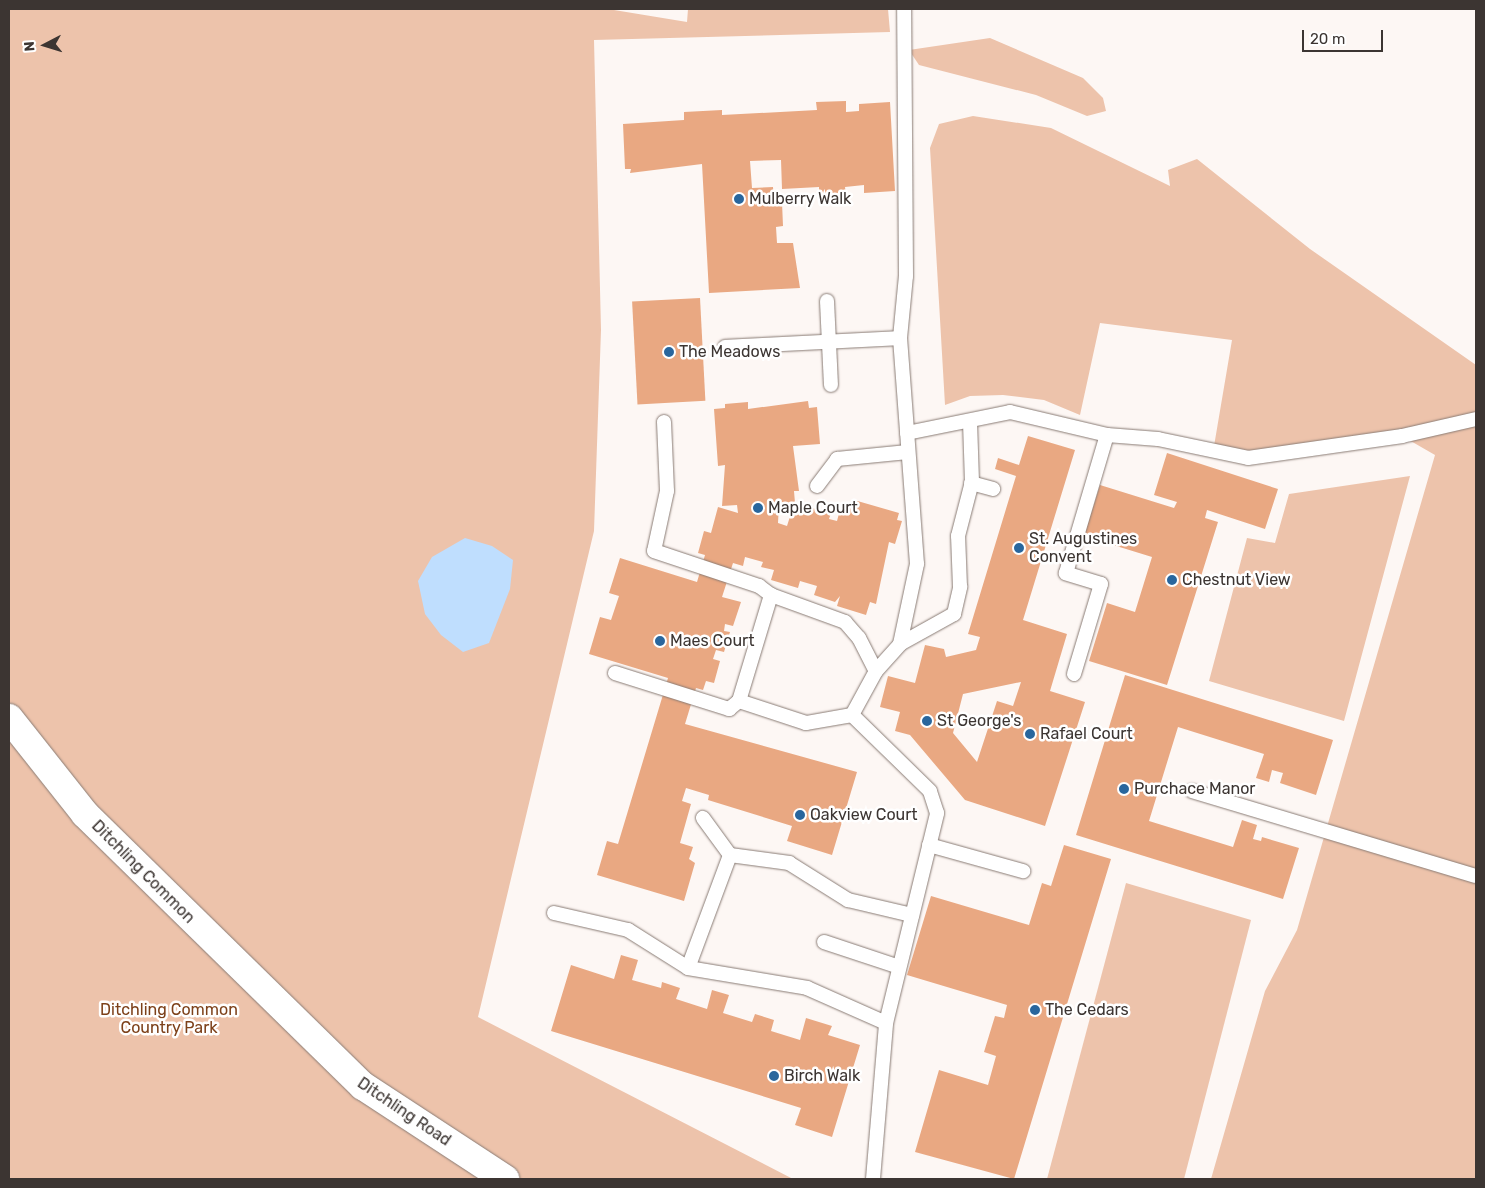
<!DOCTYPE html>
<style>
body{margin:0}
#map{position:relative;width:1485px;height:1188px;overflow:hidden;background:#fdf7f4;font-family:Rubik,sans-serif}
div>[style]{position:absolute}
.green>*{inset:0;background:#edc3ab}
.water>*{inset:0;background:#bfdefe}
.building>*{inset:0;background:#e9a882;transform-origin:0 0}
.roads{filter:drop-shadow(0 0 1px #897b74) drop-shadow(0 0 1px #897b74)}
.lane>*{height:14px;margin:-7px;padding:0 7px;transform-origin:7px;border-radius:7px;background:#fff}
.secondary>*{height:28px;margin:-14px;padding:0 14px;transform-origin:14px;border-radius:14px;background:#fff}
.dots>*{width:14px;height:14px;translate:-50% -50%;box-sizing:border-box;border:2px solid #fff;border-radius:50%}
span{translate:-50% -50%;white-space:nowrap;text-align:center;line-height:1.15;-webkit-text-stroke:5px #fff;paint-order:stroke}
.poi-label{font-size:16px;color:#3c3532}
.left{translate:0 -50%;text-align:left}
.street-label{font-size:16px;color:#3c3532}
.park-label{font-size:16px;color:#7d411a}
.frame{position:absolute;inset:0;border:10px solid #3c3532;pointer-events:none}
.north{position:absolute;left:20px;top:20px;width:50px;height:50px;-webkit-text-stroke:4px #fff;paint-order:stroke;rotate:265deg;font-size:14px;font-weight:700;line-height:20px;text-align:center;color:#3c3532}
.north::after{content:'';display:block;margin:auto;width:18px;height:22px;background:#3c3532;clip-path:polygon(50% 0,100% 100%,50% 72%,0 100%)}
.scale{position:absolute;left:1302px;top:30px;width:81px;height:22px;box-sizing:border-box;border:2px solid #3c3532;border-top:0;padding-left:6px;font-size:15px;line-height:18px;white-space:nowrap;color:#3c3532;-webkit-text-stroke:4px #fff;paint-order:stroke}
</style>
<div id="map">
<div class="green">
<div style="clip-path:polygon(9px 9px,608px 9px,687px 22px,688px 9px,888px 9px,890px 32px,594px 40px,601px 330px,594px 531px,478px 1017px,793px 1179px,9px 1179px)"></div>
<div style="clip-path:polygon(990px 38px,1083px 78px,1103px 98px,1106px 111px,1087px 116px,1036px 95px,919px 65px,909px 50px)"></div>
<div style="clip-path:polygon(973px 116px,1051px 128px,1170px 186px,1168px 170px,1197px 159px,1310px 249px,1476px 365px,1476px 1179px,1211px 1179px,1265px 991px,1297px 930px,1435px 455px,1402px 436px,1248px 458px,1213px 452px,1232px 340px,1100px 323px,1080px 415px,1044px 400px,1003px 395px,970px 396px,945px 405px,930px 148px,939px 124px)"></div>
<div style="clip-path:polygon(1410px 476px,1344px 721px,1209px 681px,1247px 538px,1275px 543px,1289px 494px)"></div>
<div style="clip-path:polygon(1126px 883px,1251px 920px,1184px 1179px,1047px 1179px)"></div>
</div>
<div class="water">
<div style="clip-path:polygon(465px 538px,492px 546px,513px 560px,510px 589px,489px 643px,463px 652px,441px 635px,425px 614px,418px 581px,432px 557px)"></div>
</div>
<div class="building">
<div style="clip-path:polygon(846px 101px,846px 112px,859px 111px,859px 104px,890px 102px,895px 191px,864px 193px,864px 185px,845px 187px,846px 195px,819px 197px,819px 187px,782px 189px,781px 160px,750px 161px,752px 188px,773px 187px,774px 202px,782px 202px,783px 226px,776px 227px,777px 243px,793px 243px,800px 288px,709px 293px,702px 164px,630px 173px,631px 169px,625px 169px,623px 124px,684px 120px,684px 112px,722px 110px,722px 115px,817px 110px,816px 102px)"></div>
<div style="left:700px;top:298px;width:103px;height:68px;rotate:87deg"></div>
<div style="clip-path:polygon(808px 401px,809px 408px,817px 407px,820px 444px,793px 446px,799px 491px,794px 491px,795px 503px,779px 504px,778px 523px,787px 526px,793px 507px,808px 512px,809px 507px,831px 513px,829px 519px,837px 521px,841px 506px,852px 509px,854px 500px,899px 513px,897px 520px,902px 521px,895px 544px,889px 542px,876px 604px,870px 602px,866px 615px,837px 606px,840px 596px,835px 602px,814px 595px,817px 586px,800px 581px,798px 588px,771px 580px,774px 570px,761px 567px,763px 562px,745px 557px,743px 566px,733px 563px,722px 597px,741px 602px,733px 626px,725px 624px,724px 631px,730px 632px,724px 652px,716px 650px,713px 659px,720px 661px,714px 683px,706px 681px,703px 690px,696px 688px,685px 724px,857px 772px,832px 855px,787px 841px,792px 826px,708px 800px,709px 795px,686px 788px,682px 801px,691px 804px,680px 843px,693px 847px,689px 859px,695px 863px,684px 901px,597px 875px,607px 841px,618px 844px,668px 678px,589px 654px,600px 617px,611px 620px,619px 596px,609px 593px,620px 558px,697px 582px,705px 555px,698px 553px,704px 531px,711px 533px,718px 507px,738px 513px,737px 505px,722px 506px,725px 465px,718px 466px,714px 409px,725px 408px,725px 404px,748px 402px,748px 409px)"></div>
<div style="clip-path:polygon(evenodd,1028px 436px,1075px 450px,1023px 620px,1067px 634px,1050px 691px,1085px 702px,1045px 826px,965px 800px,910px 735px,895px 731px,900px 712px,880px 707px,888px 676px,915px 683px,925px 645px,944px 649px,946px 657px,976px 650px,980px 637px,968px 634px,1016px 476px,995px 469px,998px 458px,1019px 465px,1028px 436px,1021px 682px,1013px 706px,997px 701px,977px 762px,953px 733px,963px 694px,1021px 682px)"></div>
<div style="clip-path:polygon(1167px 453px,1278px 489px,1265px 529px,1207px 510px,1205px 518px,1218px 522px,1167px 685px,1089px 661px,1107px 603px,1135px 612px,1152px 557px,1084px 536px,1100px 485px,1174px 508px,1177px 502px,1154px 495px)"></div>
<div style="clip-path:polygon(1125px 675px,1333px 740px,1316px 795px,1280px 783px,1283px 773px,1272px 770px,1269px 782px,1256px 778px,1264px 754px,1178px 727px,1149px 821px,1233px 847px,1242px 820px,1257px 825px,1253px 839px,1261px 841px,1262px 837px,1299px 848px,1283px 899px,1076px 835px)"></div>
<div style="clip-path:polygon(1064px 845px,1111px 859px,1014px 1179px,915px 1152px,939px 1070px,988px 1085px,996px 1056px,984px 1052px,995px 1016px,1004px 1018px,1007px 1005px,907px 975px,931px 896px,1029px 925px,1042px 883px,1051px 886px)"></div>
<div style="clip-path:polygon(621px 955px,638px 960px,632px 980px,661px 988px,662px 982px,680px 988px,676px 999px,707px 1009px,712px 990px,729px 995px,723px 1013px,752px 1022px,755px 1014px,774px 1020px,771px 1031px,800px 1040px,806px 1018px,832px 1026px,828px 1035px,860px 1045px,832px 1137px,795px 1125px,801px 1108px,551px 1031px,571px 965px,614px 979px)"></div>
</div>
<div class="roads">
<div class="lane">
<div style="left:827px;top:301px;width:84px;rotate:87.3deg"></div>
<div style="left:725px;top:347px;width:175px;rotate:-2.9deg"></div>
<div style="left:664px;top:422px;width:69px;rotate:87.5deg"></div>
<div style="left:667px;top:491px;width:61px;rotate:102.2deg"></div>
<div style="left:654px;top:551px;width:111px;rotate:18.4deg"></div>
<div style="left:759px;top:586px;width:15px;rotate:37deg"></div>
<div style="left:907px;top:433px;width:105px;rotate:-11.5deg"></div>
<div style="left:1010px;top:412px;width:100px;rotate:13.3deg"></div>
<div style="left:1107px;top:435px;width:51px;rotate:4.5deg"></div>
<div style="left:1158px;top:439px;width:92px;rotate:11.9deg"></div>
<div style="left:1248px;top:458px;width:156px;rotate:-8.1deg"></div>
<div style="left:1402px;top:436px;width:76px;rotate:-12.9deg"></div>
<div style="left:971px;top:483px;width:23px;rotate:15deg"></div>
<div style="left:817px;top:486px;width:34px;rotate:-53deg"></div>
<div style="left:837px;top:459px;width:71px;rotate:-5.6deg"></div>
<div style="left:900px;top:644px;width:62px;rotate:-29.1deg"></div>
<div style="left:954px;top:614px;width:28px;rotate:-77deg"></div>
<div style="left:960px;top:587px;width:51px;rotate:-92.2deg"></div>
<div style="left:958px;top:536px;width:56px;rotate:-75.5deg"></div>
<div style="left:972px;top:482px;width:61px;rotate:-91.9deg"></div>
<div style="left:615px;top:673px;width:120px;rotate:17.5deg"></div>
<div style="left:729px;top:709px;width:13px;rotate:-39deg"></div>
<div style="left:1074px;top:674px;width:94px;rotate:-73.3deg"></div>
<div style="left:1101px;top:584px;width:37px;rotate:-163deg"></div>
<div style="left:1066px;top:573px;width:144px;rotate:-73.5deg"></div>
<div style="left:852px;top:715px;width:50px;rotate:-61.4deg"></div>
<div style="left:876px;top:671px;width:36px;rotate:-48deg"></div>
<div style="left:900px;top:644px;width:82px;rotate:-78deg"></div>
<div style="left:917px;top:564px;width:227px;rotate:-94.3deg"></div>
<div style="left:900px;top:338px;width:62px;rotate:-84.5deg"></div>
<div style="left:906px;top:276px;width:267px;rotate:-90.4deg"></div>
<div style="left:1192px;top:791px;width:296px;rotate:16.7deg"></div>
<div style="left:929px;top:845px;width:98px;rotate:15.5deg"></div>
<div style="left:730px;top:855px;width:60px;rotate:7.7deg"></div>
<div style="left:789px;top:863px;width:70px;rotate:32.1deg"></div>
<div style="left:848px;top:900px;width:66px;rotate:13.2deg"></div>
<div style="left:554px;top:913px;width:76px;rotate:12.9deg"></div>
<div style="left:628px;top:930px;width:71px;rotate:32.3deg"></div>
<div style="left:688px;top:968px;width:121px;rotate:9.5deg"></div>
<div style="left:807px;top:988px;width:86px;rotate:23.9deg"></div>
<div style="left:824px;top:942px;width:79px;rotate:18.4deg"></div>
<div style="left:688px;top:968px;width:121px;rotate:-69.6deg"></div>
<div style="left:730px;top:855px;width:46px;rotate:-126.1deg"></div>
<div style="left:873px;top:1179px;width:157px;rotate:-85.2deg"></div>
<div style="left:886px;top:1023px;width:216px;rotate:-76.3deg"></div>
<div style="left:937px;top:813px;width:23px;rotate:-108deg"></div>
<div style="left:930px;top:791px;width:109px;rotate:-135.7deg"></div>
<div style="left:852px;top:715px;width:47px;rotate:170.1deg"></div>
<div style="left:806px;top:723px;width:71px;rotate:-161.8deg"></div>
<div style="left:739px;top:701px;width:111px;rotate:-73.2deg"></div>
<div style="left:771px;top:595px;width:79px;rotate:20deg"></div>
<div style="left:845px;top:622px;width:21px;rotate:49deg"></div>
<div style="left:859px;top:638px;width:37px;rotate:63deg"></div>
</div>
<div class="secondary">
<div style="left:9px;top:718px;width:122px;rotate:51.6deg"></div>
<div style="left:85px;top:814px;width:389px;rotate:44.4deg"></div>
<div style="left:363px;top:1086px;width:170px;rotate:33.2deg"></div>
</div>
</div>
<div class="dots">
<div style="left:739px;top:199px;background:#29669d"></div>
<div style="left:669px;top:352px;background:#29669d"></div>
<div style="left:758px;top:508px;background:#29669d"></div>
<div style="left:1019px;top:548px;background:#29669d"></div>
<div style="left:1172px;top:580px;background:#29669d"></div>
<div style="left:660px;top:641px;background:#29669d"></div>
<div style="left:927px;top:721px;background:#29669d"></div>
<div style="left:1030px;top:734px;background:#29669d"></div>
<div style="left:1124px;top:789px;background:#29669d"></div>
<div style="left:800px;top:815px;background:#29669d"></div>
<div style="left:1035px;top:1010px;background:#29669d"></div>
<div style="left:774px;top:1076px;background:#29669d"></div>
</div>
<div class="poi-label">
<span class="left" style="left:749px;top:199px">Mulberry Walk</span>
<span class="left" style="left:679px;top:352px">The Meadows</span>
<span class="left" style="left:768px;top:508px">Maple Court</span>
<span class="left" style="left:1029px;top:548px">St. Augustines<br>Convent</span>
<span class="left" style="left:1182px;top:580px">Chestnut View</span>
<span class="left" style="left:670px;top:641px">Maes Court</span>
<span class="left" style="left:937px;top:721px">St George's</span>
<span class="left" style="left:1040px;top:734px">Rafael Court</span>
<span class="left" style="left:1134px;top:789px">Purchace Manor</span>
<span class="left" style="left:810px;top:815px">Oakview Court</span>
<span class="left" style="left:1045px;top:1010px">The Cedars</span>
<span class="left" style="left:784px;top:1076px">Birch Walk</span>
</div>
<div class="street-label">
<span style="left:143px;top:872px;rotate:45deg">Ditchling Common</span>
<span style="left:404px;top:1112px;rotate:34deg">Ditchling Road</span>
</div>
<div class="park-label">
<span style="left:169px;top:1019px">Ditchling Common<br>Country Park</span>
</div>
<div class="frame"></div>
<div class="north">N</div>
<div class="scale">20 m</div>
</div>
